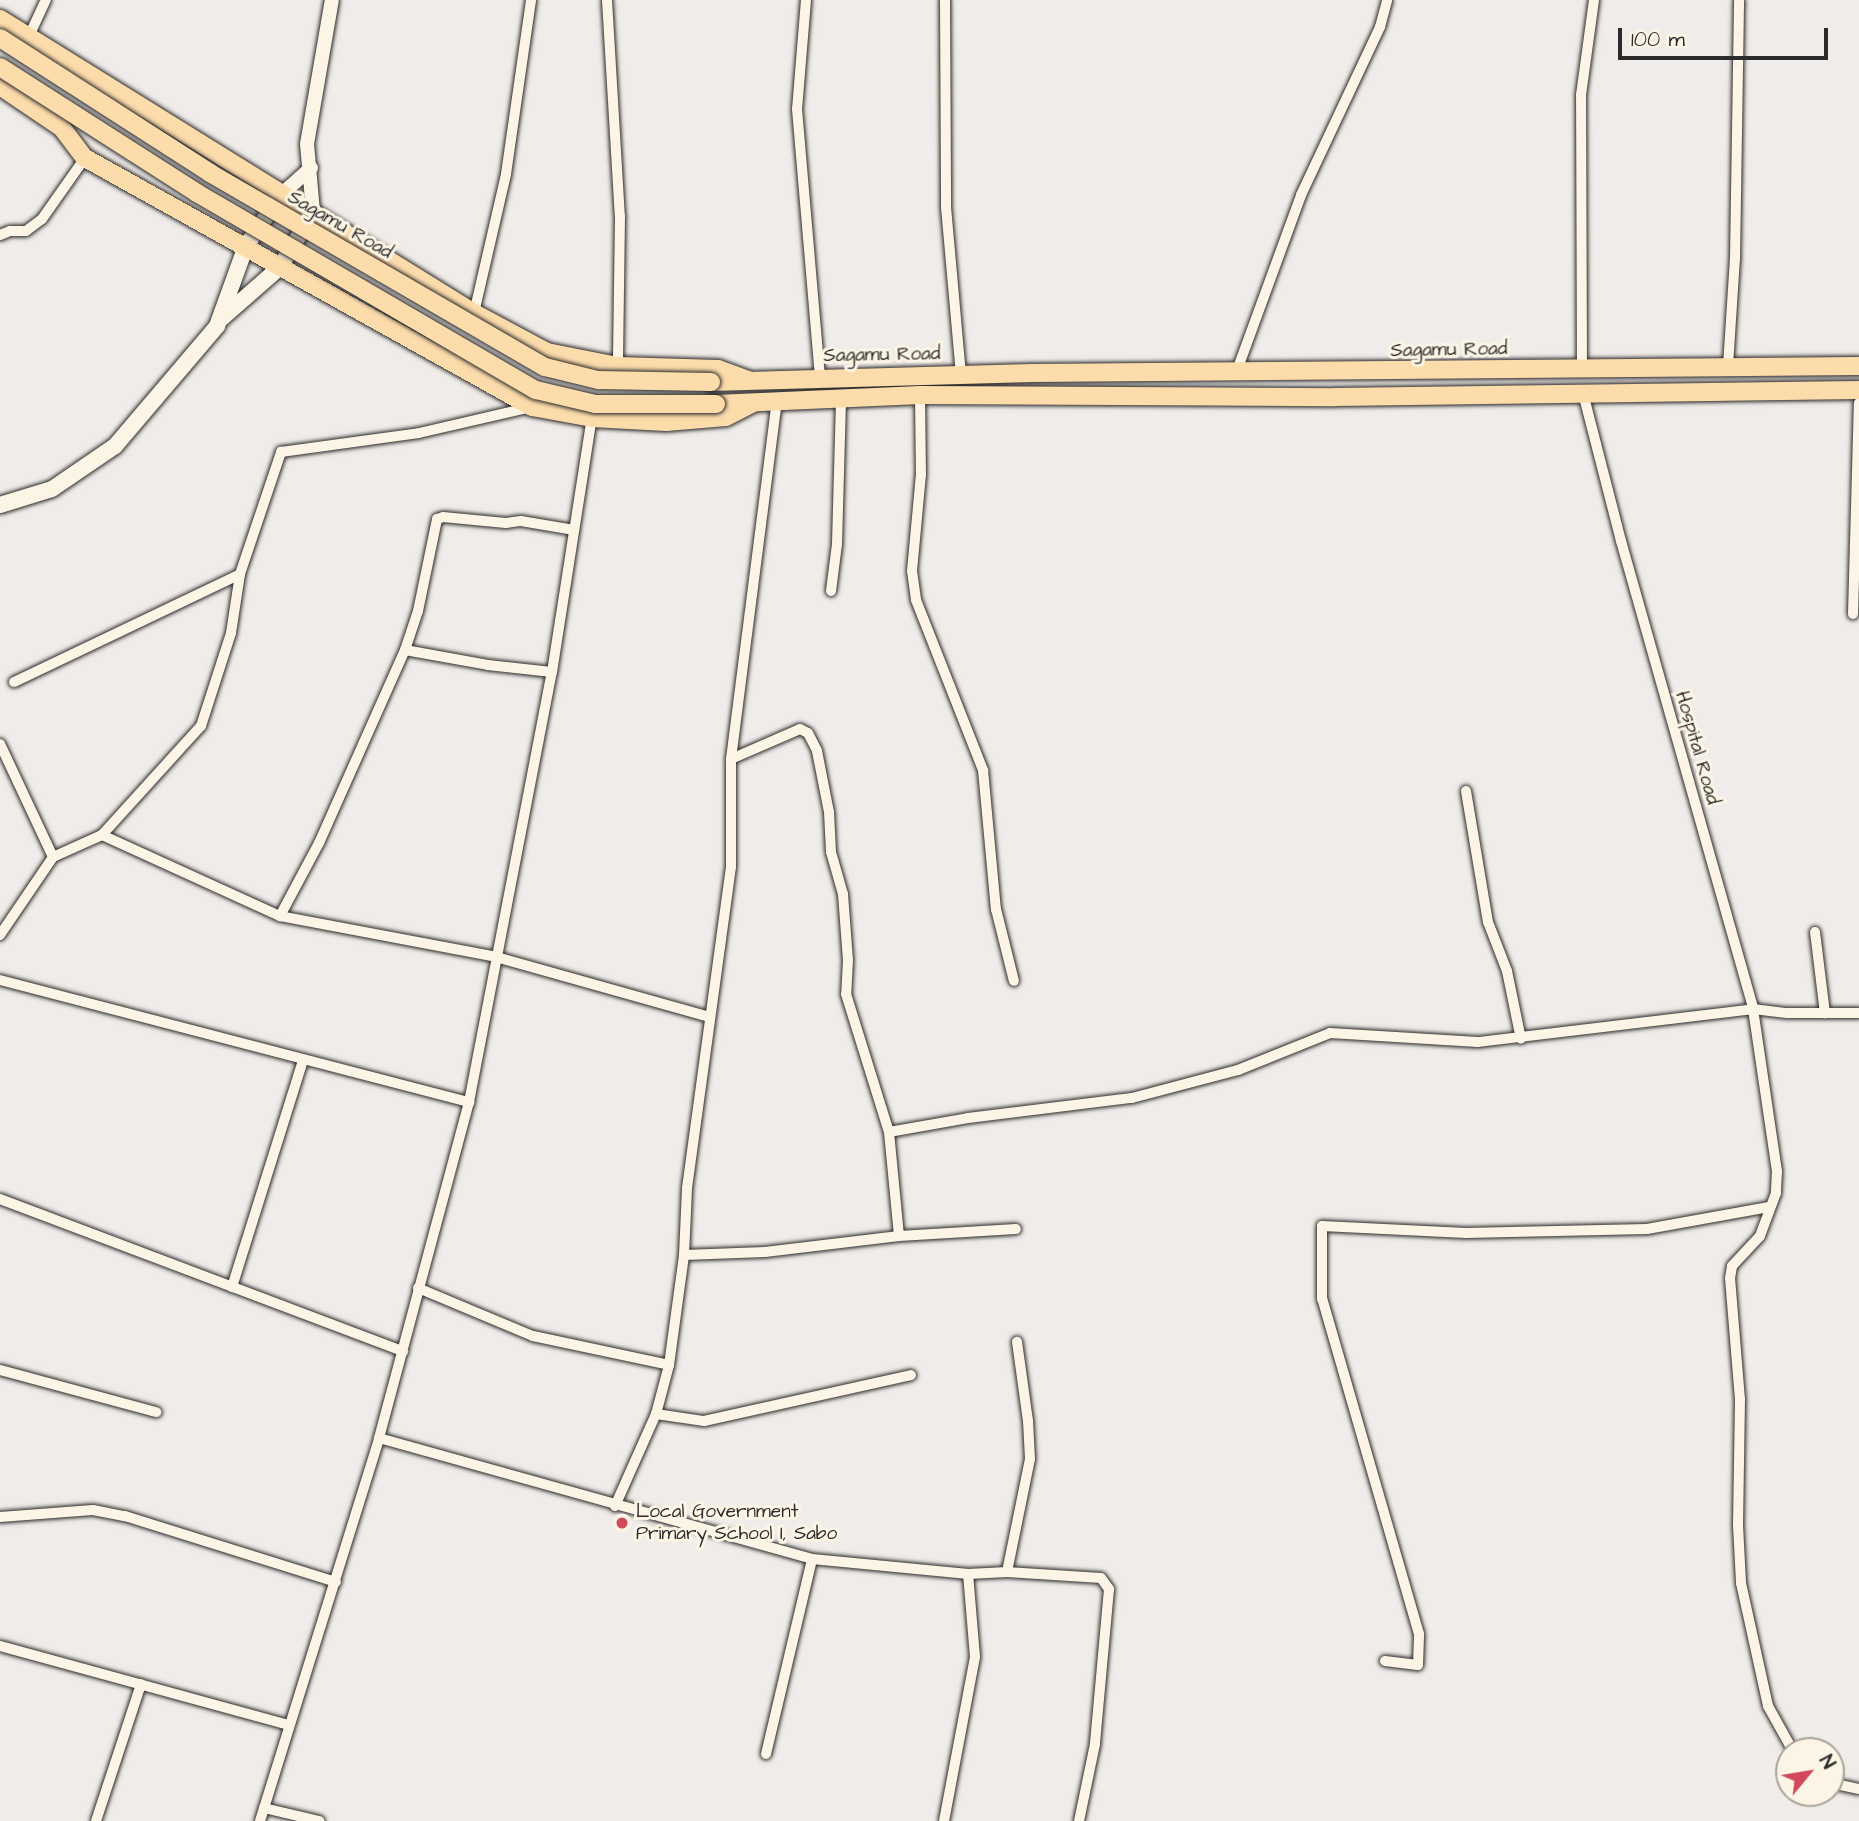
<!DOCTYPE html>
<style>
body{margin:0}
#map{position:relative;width:1859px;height:1821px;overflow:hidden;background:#f0ece9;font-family:"Architects Daughter",sans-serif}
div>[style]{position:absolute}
.roads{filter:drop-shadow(0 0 2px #2b2b2b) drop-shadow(0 0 2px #2b2b2b)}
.minor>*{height:10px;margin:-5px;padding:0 5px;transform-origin:5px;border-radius:5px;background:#fcf5e5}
.tertiary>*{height:14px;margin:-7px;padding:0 7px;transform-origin:7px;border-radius:7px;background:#fcf5e5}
.secondary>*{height:16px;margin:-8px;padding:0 8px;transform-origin:8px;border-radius:8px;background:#fcf5e5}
.primary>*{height:18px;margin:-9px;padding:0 9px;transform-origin:9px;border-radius:9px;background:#fddcac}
.trunk>*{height:18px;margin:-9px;padding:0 9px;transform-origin:9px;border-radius:9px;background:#fddcac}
.bridges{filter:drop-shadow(0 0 2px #2b2b2b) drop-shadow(0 0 2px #2b2b2b)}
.trunk-bridge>*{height:18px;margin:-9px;padding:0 9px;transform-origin:9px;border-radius:9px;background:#fddcac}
.dots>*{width:19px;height:19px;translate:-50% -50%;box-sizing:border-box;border:4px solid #fcf5e5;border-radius:50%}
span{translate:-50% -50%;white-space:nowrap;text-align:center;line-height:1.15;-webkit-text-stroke:6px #fcf5e5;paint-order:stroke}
.street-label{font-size:19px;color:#2b2b2b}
.poi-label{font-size:19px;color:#2b2b2b}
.left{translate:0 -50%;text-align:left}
.north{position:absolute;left:1775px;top:1737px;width:70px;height:70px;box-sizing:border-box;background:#fcf5e5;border:2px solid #a8a49b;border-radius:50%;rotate:60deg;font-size:19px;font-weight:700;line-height:28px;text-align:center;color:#2b2b2b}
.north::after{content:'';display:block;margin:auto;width:24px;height:32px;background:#d1495b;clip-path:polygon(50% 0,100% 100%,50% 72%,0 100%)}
.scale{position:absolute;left:1618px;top:28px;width:210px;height:32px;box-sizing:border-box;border:4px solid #2b2b2b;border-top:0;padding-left:9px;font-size:21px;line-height:24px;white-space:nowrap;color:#2b2b2b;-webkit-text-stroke:5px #fcf5e5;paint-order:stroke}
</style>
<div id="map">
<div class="roads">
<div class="minor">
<div style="left:607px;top:0;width:216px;rotate:86.6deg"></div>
<div style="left:620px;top:216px;width:150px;rotate:90.8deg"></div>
<div style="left:806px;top:0;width:109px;rotate:94.7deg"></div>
<div style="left:797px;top:109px;width:268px;rotate:85.1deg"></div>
<div style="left:945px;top:0;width:207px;rotate:89.7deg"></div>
<div style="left:946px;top:207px;width:168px;rotate:84.9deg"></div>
<div style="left:29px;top:36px;width:40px;rotate:-65deg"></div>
<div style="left:0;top:235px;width:11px;rotate:-22deg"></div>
<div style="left:10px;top:231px;width:16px"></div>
<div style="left:26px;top:231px;width:20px;rotate:-37deg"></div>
<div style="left:42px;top:219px;width:75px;rotate:-54.8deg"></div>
<div style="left:474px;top:313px;width:143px;rotate:-77deg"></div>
<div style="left:506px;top:174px;width:176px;rotate:-81.8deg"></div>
<div style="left:1728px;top:366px;width:107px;rotate:-86.3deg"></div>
<div style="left:1735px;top:259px;width:259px;rotate:-89.1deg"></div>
<div style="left:1582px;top:369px;width:274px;rotate:-90.2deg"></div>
<div style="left:1581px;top:95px;width:96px;rotate:-82.2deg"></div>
<div style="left:1236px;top:373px;width:189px;rotate:-69.9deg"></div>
<div style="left:1301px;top:195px;width:186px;rotate:-64.8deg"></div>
<div style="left:1380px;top:27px;width:28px;rotate:-75deg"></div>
<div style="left:1583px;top:393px;width:153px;rotate:75.6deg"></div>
<div style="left:1621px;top:541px;width:486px;rotate:74.2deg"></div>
<div style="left:1753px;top:1009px;width:34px;rotate:7deg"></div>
<div style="left:1787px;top:1013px;width:72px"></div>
<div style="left:920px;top:395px;width:79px;rotate:89.3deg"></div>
<div style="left:921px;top:474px;width:97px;rotate:95.3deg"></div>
<div style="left:912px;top:571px;width:29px;rotate:82deg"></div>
<div style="left:916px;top:600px;width:183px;rotate:68.5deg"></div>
<div style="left:983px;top:770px;width:140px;rotate:84.7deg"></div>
<div style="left:996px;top:909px;width:74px;rotate:76deg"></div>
<div style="left:831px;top:591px;width:47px;rotate:-82.7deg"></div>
<div style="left:837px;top:544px;width:144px;rotate:-88.4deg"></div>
<div style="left:1853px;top:614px;width:211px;rotate:-88.4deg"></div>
<div style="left:405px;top:650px;width:84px;rotate:10.2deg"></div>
<div style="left:488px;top:665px;width:64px;rotate:6.2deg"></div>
<div style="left:14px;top:682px;width:250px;rotate:-25.5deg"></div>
<div style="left:0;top:744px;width:125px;rotate:64.9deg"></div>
<div style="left:731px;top:759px;width:75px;rotate:-23.5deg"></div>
<div style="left:800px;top:729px;width:9px;rotate:27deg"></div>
<div style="left:808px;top:733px;width:20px;rotate:63deg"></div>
<div style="left:817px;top:751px;width:62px;rotate:78.9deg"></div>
<div style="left:829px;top:812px;width:40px;rotate:87.1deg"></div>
<div style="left:831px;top:852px;width:44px;rotate:74.1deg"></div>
<div style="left:843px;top:894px;width:66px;rotate:85.7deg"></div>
<div style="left:848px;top:960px;width:34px;rotate:93deg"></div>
<div style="left:846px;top:994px;width:145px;rotate:72.7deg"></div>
<div style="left:889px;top:1132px;width:104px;rotate:84.5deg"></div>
<div style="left:1466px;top:791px;width:133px;rotate:80.5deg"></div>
<div style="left:1488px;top:922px;width:53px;rotate:68.8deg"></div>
<div style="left:1507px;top:971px;width:69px;rotate:78.4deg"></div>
<div style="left:102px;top:835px;width:196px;rotate:24.5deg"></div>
<div style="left:280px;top:916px;width:220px;rotate:10.7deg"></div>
<div style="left:496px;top:957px;width:221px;rotate:15.7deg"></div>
<div style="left:280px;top:916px;width:83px;rotate:-61.9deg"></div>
<div style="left:319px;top:843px;width:211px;rotate:-66deg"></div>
<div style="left:405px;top:650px;width:41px;rotate:-71.6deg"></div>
<div style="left:418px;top:611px;width:94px;rotate:-78.3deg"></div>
<div style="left:437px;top:519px;width:6px;rotate:-18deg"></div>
<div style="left:443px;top:517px;width:63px;rotate:5.4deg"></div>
<div style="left:506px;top:523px;width:15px;rotate:-8deg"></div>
<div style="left:521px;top:521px;width:54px;rotate:9.6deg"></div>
<div style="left:1815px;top:932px;width:82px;rotate:83deg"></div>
<div style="left:0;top:935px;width:94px;rotate:-55.8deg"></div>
<div style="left:53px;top:857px;width:54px;rotate:-24.2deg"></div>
<div style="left:102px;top:835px;width:147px;rotate:-47.8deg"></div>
<div style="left:201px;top:726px;width:98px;rotate:-72.1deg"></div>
<div style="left:231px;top:633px;width:60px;rotate:-81.3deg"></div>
<div style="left:240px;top:574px;width:129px;rotate:-71.4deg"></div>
<div style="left:281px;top:452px;width:139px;rotate:-7.8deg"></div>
<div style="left:419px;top:433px;width:116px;rotate:-13deg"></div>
<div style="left:0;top:980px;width:485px;rotate:14.6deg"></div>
<div style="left:889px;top:1132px;width:80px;rotate:-10deg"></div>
<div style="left:968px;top:1118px;width:165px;rotate:-7deg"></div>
<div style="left:1132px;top:1098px;width:110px;rotate:-14.8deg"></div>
<div style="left:1238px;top:1070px;width:99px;rotate:-21.9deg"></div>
<div style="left:1330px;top:1033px;width:148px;rotate:3.5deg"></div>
<div style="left:1478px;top:1042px;width:277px;rotate:-6.8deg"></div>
<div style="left:1753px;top:1009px;width:164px;rotate:81.6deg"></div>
<div style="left:1777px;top:1171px;width:22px;rotate:93deg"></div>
<div style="left:1776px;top:1193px;width:46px;rotate:110.4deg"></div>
<div style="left:1760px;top:1236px;width:41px;rotate:133deg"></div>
<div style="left:1732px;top:1266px;width:12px;rotate:99deg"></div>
<div style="left:1730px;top:1278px;width:121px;rotate:85.3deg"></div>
<div style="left:1740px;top:1399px;width:126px;rotate:90.9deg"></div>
<div style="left:1738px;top:1525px;width:58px;rotate:87deg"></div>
<div style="left:1741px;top:1583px;width:126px;rotate:77.6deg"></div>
<div style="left:1768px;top:1706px;width:51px;rotate:60.9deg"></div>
<div style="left:0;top:1199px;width:431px;rotate:20.7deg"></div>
<div style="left:684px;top:1255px;width:81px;rotate:-2.1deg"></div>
<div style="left:765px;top:1252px;width:135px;rotate:-6.8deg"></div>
<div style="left:899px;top:1236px;width:117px;rotate:-3.4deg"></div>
<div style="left:232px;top:1287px;width:237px;rotate:-72.6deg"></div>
<div style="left:418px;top:1288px;width:125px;rotate:22.7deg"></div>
<div style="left:533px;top:1336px;width:139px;rotate:12deg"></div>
<div style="left:0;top:1370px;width:162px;rotate:15.1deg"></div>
<div style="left:656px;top:1414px;width:49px;rotate:8.3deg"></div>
<div style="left:704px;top:1421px;width:212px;rotate:-12.5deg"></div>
<div style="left:379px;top:1438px;width:450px;rotate:15.6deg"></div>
<div style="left:812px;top:1559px;width:157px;rotate:5.5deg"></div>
<div style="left:968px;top:1574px;width:39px;rotate:-3deg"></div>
<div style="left:1007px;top:1572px;width:94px;rotate:3.7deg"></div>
<div style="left:1101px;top:1578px;width:14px;rotate:54deg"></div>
<div style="left:1109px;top:1589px;width:156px;rotate:95.2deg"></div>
<div style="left:1095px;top:1744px;width:79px;rotate:101.7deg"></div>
<div style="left:615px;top:1506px;width:101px;rotate:-66deg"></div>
<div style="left:656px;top:1414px;width:51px;rotate:-75.1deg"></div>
<div style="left:669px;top:1365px;width:111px;rotate:-82.2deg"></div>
<div style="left:684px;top:1255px;width:67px;rotate:-87.4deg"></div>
<div style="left:687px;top:1188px;width:324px;rotate:-82.2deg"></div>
<div style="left:731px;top:867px;width:108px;rotate:-90deg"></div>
<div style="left:731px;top:759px;width:360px;rotate:-82.7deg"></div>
<div style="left:0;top:1517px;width:93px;rotate:-4.3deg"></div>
<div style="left:93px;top:1510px;width:33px;rotate:11deg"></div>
<div style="left:125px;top:1516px;width:221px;rotate:17.4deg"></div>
<div style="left:1007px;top:1572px;width:115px;rotate:-78.5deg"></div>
<div style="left:1030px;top:1459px;width:38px;rotate:-93deg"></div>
<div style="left:1028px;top:1421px;width:80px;rotate:-97.9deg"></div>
<div style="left:0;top:1646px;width:300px;rotate:15.3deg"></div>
<div style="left:1385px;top:1661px;width:33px;rotate:7deg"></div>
<div style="left:1418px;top:1665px;width:31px;rotate:-88deg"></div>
<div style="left:1419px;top:1634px;width:349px;rotate:-106.1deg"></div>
<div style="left:1322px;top:1299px;width:73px;rotate:-90deg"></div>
<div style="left:1322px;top:1226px;width:144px;rotate:2.8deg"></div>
<div style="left:1466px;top:1233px;width:181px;rotate:-1.3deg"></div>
<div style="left:1647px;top:1229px;width:124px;rotate:-10.2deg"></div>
<div style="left:766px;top:1754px;width:200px;rotate:-76.7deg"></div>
<div style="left:1831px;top:1783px;width:29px;rotate:12deg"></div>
<div style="left:264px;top:1808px;width:57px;rotate:13.3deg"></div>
<div style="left:96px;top:1821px;width:144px;rotate:-71.8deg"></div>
<div style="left:260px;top:1821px;width:401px;rotate:-72.7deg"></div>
<div style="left:379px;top:1438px;width:348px;rotate:-75deg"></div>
<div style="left:469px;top:1102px;width:438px;rotate:-79.1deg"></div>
<div style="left:552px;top:672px;width:257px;rotate:-81.1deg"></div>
<div style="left:944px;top:1821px;width:167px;rotate:-79.3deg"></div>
<div style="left:975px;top:1657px;width:83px;rotate:-94.8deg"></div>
</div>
<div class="tertiary">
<div style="left:282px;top:194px;width:39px;rotate:-42deg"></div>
<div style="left:313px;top:212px;width:68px;rotate:-95deg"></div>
<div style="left:307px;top:144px;width:146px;rotate:-80.2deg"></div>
</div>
<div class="secondary">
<div style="left:222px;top:318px;width:77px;rotate:-41.3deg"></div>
<div style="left:280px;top:267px;width:58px;rotate:-59deg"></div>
<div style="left:0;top:505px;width:54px;rotate:-17.1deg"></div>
<div style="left:52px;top:489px;width:76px;rotate:-34.3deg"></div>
<div style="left:115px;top:446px;width:157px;rotate:-49.6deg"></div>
<div style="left:217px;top:326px;width:85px;rotate:-70.1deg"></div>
<div style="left:246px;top:246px;width:58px;rotate:-55.5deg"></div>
</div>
<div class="primary">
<div style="left:0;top:19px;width:558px;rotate:31.81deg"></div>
<div style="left:474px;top:313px;width:83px;rotate:28.1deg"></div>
<div style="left:547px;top:352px;width:72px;rotate:11.2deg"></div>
<div style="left:618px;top:366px;width:100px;rotate:1.7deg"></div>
<div style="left:718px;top:369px;width:32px;rotate:20deg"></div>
<div style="left:0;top:86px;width:75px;rotate:34.1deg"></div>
<div style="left:62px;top:128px;width:38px;rotate:53deg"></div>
<div style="left:85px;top:158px;width:512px;rotate:29.12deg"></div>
<div style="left:532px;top:407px;width:61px;rotate:10.4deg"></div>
<div style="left:592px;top:418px;width:74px;rotate:3.1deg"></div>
<div style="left:666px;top:422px;width:60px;rotate:-4.8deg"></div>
<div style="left:726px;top:417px;width:29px;rotate:-27deg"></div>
</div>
<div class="trunk">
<div style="left:711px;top:382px;width:321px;rotate:-1.6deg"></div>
<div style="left:1032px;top:373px;width:827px;rotate:-0.48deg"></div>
<div style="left:716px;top:404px;width:204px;rotate:-2.5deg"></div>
<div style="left:920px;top:395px;width:415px;rotate:0.3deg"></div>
<div style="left:1335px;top:397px;width:524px;rotate:-0.77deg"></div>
</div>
</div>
<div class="bridges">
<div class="trunk-bridge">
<div style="left:0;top:38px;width:250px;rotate:32.7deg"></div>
<div style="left:210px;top:173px;width:387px;rotate:30.1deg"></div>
<div style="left:545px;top:367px;width:55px;rotate:13.8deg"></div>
<div style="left:598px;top:380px;width:113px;rotate:1deg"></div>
<div style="left:0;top:67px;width:234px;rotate:32.6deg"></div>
<div style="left:197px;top:193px;width:392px;rotate:30.2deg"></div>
<div style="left:536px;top:390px;width:61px;rotate:13.3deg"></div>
<div style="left:595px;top:404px;width:121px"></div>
</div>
</div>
<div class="dots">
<div style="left:622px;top:1523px;background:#d1495b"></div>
</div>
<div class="street-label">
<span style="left:340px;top:225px;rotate:30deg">Sagamu Road</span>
<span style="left:1449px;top:350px;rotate:-1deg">Sagamu Road</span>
<span style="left:882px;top:355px;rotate:-1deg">Sagamu Road</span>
<span style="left:1697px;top:748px;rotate:74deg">Hospital Road</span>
</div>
<div class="poi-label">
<span class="left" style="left:636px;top:1523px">Local Government<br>Primary School I, Sabo</span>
</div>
<div class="north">N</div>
<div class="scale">100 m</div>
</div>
